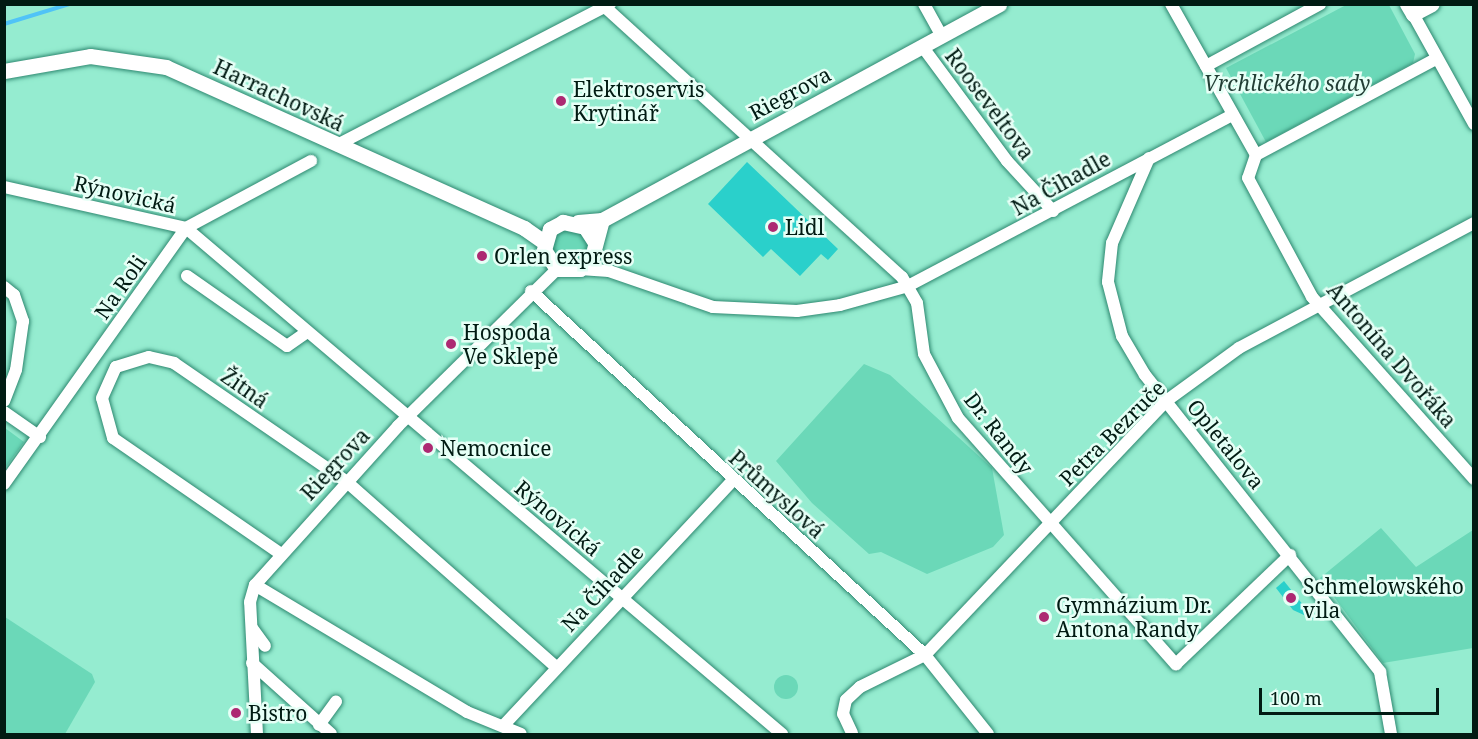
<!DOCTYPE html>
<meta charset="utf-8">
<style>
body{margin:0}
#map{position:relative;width:1478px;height:739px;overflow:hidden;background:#95ecd0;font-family:"Noto Serif",serif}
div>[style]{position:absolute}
.green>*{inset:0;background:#6bd8b8}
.round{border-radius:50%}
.stream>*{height:4px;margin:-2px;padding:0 2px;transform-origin:2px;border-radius:2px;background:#50c3f7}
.building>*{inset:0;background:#2ad0cb}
.roads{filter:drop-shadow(0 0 2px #2e8870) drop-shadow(0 0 2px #2e8870)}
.minor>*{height:12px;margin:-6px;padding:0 6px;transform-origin:6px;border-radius:6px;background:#fff}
.tertiary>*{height:15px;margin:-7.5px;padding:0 7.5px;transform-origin:7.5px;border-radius:7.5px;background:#fff}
.dots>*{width:16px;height:16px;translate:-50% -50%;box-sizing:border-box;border:3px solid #e6fff6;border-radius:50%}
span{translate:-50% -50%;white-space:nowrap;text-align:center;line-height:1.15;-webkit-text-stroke:5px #e6fff6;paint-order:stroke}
.park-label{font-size:21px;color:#223e35;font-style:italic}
.poi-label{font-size:21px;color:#011b13}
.left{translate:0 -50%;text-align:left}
.street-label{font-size:21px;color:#011b13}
.frame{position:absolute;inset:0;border:6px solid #011b13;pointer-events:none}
.scale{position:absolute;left:1259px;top:688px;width:180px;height:27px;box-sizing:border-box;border:3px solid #011b13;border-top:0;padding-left:8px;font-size:18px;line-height:21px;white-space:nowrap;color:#011b13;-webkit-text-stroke:4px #e6fff6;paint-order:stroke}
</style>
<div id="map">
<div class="green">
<div style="clip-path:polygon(1346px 5px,1389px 5px,1415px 54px,1413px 63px,1266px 142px,1226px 68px)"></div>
<div style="clip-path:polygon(571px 227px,586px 237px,588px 248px,581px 261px,564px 265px,551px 252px,557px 232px)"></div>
<div style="clip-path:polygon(864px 364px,890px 375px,992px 468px,1004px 535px,993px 547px,927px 574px,881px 552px,869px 554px,812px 503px,776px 461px)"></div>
<div style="clip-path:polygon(5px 428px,24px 442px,5px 468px)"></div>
<div style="clip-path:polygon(1381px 528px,1416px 567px,1473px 530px,1473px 648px,1383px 663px,1320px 578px)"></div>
<div style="clip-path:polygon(5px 617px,92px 674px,95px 682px,65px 734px,5px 734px)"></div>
<div class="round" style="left:774px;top:675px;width:24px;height:24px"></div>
</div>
<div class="stream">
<div style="left:4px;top:24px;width:69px;rotate:-16.9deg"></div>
</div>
<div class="building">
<div style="clip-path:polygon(747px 162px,838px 249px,828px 260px,821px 254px,800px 276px,771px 249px,763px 257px,708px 204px)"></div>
<div style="clip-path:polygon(1284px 581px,1315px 620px,1293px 610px,1276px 588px)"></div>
</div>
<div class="roads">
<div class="minor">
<div style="left:924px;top:4px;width:35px;rotate:61deg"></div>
<div style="left:1171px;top:4px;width:173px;rotate:60.6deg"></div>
<div style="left:605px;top:7px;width:401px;rotate:42.3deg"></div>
<div style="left:902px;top:277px;width:30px;rotate:60deg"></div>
<div style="left:917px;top:303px;width:51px;rotate:82.2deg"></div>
<div style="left:924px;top:354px;width:72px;rotate:62deg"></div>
<div style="left:958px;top:418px;width:329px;rotate:48.5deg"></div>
<div style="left:1176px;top:664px;width:158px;rotate:-43.7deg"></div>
<div style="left:1413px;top:14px;width:126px;rotate:61deg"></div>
<div style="left:922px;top:46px;width:143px;rotate:53.5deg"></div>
<div style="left:1007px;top:161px;width:68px;rotate:47.4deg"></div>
<div style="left:1206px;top:66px;width:130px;rotate:-28.5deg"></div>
<div style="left:337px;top:145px;width:307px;rotate:-27.3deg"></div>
<div style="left:1256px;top:155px;width:24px;rotate:109deg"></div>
<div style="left:1248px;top:178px;width:135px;rotate:61.7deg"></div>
<div style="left:1312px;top:297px;width:244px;rotate:48.3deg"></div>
<div style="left:1256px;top:155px;width:204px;rotate:-28.1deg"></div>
<div style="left:1149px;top:158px;width:93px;rotate:113.5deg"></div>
<div style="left:1112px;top:243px;width:39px;rotate:96deg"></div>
<div style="left:1108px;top:282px;width:56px;rotate:75.5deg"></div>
<div style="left:1122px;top:336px;width:45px;rotate:59.5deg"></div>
<div style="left:1145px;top:375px;width:379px;rotate:51.6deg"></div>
<div style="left:1380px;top:672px;width:63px;rotate:79.9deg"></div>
<div style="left:4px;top:187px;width:187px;rotate:12.7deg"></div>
<div style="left:186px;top:228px;width:782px;rotate:40.33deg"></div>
<div style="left:580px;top:269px;width:29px;rotate:4deg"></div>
<div style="left:609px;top:271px;width:110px;rotate:19.1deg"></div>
<div style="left:713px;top:307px;width:84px;rotate:2.7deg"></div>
<div style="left:797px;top:311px;width:43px;rotate:-7.9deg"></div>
<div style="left:840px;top:305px;width:71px;rotate:-15.6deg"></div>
<div style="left:908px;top:286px;width:367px;rotate:-27.8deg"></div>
<div style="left:187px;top:276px;width:122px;rotate:35deg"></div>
<div style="left:287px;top:346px;width:24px;rotate:-35deg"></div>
<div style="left:4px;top:287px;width:13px;rotate:39deg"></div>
<div style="left:14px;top:295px;width:28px;rotate:71deg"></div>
<div style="left:23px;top:321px;width:49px;rotate:98.1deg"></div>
<div style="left:16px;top:370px;width:33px;rotate:111deg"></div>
<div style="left:531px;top:291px;width:536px;rotate:42.73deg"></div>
<div style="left:925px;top:655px;width:101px;rotate:51.4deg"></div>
<div style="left:4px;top:412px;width:44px;rotate:34.8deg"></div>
<div style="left:4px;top:484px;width:314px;rotate:-54.6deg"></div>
<div style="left:186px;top:228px;width:142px;rotate:-28.2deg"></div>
<div style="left:281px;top:554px;width:204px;rotate:-145.4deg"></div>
<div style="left:113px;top:438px;width:41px;rotate:-105.4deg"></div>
<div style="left:102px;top:398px;width:34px;rotate:-66deg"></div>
<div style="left:116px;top:367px;width:34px;rotate:-17deg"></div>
<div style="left:149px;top:357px;width:26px;rotate:13deg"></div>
<div style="left:174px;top:363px;width:210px;rotate:34.5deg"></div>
<div style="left:347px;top:482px;width:278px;rotate:41.5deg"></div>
<div style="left:255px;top:585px;width:247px;rotate:30.9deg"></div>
<div style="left:467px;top:712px;width:58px;rotate:22.2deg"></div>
<div style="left:252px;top:628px;width:22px;rotate:54deg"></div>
<div style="left:252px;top:663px;width:106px;rotate:41.9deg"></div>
<div style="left:319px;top:725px;width:29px;rotate:-54deg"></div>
<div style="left:503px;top:726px;width:337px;rotate:-46.9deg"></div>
<div style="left:852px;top:733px;width:21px;rotate:-115deg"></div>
<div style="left:843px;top:714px;width:14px;rotate:-78deg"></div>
<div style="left:846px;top:700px;width:19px;rotate:-43deg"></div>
<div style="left:860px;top:687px;width:72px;rotate:-26.2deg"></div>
<div style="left:925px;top:655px;width:350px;rotate:-46.5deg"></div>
<div style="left:1166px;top:401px;width:90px;rotate:-36deg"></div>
<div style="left:1239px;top:348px;width:266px;rotate:-28deg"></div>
<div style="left:257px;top:734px;width:132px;rotate:-93deg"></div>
<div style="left:250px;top:602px;width:18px;rotate:-74deg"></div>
<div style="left:255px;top:585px;width:214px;rotate:-48deg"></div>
<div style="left:398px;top:426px;width:223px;rotate:-44.6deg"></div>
</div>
<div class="tertiary">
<div style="left:1407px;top:4px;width:12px;rotate:59deg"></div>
<div style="left:1413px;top:14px;width:21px;rotate:-28deg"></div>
<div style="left:4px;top:71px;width:87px;rotate:-9.9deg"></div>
<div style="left:90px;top:56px;width:77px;rotate:8.2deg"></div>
<div style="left:166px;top:67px;width:393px;rotate:24.2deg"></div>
<div style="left:524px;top:228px;width:24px;rotate:35deg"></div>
<div style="left:578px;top:222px;width:24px;rotate:-5deg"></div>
<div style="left:602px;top:220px;width:452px;rotate:-28.5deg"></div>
<div style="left:594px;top:241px;width:17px;rotate:-123deg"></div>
<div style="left:585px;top:227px;width:23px;rotate:-167deg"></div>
<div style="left:563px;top:222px;width:15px;rotate:152deg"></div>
<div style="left:550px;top:229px;width:22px;rotate:106deg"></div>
<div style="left:544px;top:250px;width:23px;rotate:56deg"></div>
<div style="left:557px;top:269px;width:23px"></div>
<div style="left:580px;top:269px;width:17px;rotate:-45deg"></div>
<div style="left:592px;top:257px;width:38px;rotate:-75deg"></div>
</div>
</div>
<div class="dots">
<div style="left:561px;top:101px;background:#ad2972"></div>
<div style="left:773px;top:227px;background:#ad2972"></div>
<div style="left:482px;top:256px;background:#ad2972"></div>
<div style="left:451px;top:344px;background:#ad2972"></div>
<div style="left:428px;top:448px;background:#ad2972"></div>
<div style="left:1291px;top:598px;background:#ad2972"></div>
<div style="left:1044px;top:617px;background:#ad2972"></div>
<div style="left:236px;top:713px;background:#ad2972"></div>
</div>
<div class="park-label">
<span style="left:1287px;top:83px">Vrchlického sady</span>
</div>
<div class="poi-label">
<span class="left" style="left:573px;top:101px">Elektroservis<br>Krytinář</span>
<span class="left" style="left:785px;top:227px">Lidl</span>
<span class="left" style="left:494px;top:256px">Orlen express</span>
<span class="left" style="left:463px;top:344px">Hospoda<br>Ve Sklepě</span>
<span class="left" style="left:440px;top:448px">Nemocnice</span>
<span class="left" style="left:1303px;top:598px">Schmelowského<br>vila</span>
<span class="left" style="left:1056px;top:617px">Gymnázium Dr.<br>Antona Randy</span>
<span class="left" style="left:248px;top:713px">Bistro</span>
</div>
<div class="street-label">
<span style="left:790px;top:93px;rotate:-28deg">Riegrova</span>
<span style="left:279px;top:95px;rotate:25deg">Harrachovská</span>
<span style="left:990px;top:104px;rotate:53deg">Rooseveltova</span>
<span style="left:1061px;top:183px;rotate:-29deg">Na Čihadle</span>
<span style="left:125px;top:194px;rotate:13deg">Rýnovická</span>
<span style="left:120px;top:287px;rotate:-55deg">Na Roli</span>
<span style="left:1392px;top:355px;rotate:49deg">Antonína Dvořáka</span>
<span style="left:245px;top:388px;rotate:35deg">Žitná</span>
<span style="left:999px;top:433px;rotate:52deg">Dr. Randy</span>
<span style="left:1112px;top:433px;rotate:-45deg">Petra Bezruče</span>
<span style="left:1226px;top:444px;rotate:51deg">Opletalova</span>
<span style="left:335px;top:464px;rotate:-47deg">Riegrova</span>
<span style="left:777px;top:494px;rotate:42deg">Průmyslová</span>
<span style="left:558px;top:518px;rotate:40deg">Rýnovická</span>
<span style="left:602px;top:588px;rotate:-47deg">Na Čihadle</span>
</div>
<div class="frame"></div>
<div class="scale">100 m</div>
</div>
